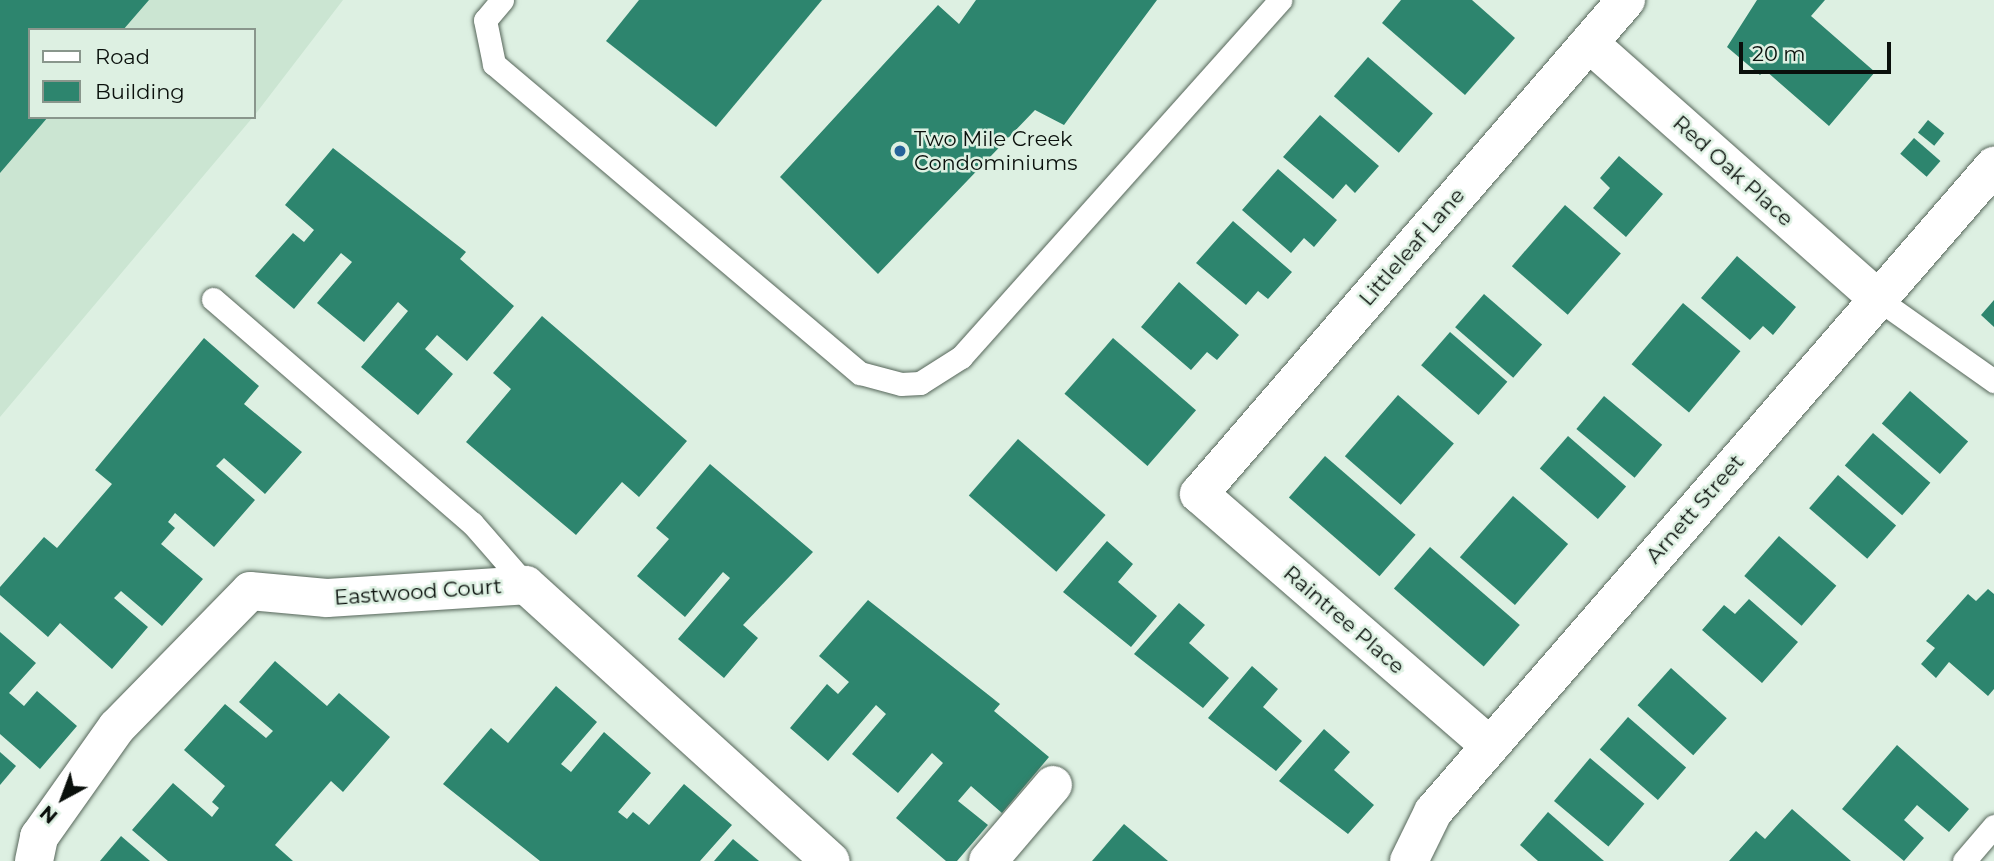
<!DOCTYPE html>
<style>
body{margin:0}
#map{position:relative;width:1994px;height:861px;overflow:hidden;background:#ddf0e2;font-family:Montserrat,sans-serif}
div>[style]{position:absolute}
.built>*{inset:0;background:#cbe5d2}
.building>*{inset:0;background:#2d856e;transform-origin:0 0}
.roads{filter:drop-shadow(0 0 2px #56665a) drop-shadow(0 0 2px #56665a)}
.service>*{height:23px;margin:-11.5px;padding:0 11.5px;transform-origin:11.5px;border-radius:11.5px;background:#fff}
.minor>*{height:38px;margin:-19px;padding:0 19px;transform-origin:19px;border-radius:19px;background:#fff}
.dots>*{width:19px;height:19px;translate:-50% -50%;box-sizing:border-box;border:4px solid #ddf0e2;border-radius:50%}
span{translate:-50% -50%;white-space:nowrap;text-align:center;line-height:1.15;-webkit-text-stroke:5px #ddf0e2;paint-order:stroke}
.poi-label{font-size:21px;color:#0a100c}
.left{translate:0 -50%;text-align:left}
.street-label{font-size:21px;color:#0a100c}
.legend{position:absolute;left:28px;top:28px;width:228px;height:91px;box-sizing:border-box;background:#ddf0e2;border:2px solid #89968c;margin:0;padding:9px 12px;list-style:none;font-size:21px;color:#0a100c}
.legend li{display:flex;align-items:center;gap:14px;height:35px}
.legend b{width:35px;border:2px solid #89968c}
.north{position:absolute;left:28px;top:763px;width:70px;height:70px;-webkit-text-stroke:5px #ddf0e2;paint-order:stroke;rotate:221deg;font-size:19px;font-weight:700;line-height:28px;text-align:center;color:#0a100c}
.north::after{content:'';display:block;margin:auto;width:24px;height:32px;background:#0a100c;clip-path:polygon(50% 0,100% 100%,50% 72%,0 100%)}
.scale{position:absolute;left:1739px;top:42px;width:152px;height:32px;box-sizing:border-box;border:4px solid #0a100c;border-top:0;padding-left:9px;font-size:21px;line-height:24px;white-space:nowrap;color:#0a100c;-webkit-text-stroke:5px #ddf0e2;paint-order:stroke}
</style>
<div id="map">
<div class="built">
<div style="clip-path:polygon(0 0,343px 0,254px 116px,254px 30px,30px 30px,30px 117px,253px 117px,0 417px)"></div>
</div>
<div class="building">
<div style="clip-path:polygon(0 0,149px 0,123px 30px,30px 30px,30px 117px,48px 117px,0 173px)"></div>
<div style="clip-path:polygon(639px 0,822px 0,716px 127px,606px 41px)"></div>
<div style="clip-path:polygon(976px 0,1157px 0,1064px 125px,1035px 110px,878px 274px,780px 177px,938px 5px,959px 24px)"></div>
<div style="clip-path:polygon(1401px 0,1472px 0,1515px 38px,1465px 95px,1382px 23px)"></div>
<div style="clip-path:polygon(1757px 0,1825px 0,1811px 16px,1875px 72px,1829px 126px,1765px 70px,1760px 75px,1727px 47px)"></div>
<div style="left:1368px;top:57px;width:86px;height:52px;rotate:41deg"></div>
<div style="clip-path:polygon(1320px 115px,1379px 166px,1355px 193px,1346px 184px,1333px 199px,1283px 157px)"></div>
<div style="left:1928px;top:120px;width:21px;height:16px;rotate:39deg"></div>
<div style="left:1914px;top:138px;width:35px;height:21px;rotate:41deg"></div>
<div style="clip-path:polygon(333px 148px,466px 252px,460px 259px,514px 306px,467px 361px,437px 335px,425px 349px,453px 374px,418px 415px,361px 367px,408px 311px,398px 302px,364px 342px,317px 303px,352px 262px,341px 253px,294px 309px,255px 276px,293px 233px,304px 242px,314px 230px,285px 205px)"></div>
<div style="clip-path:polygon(1619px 156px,1663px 194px,1626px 237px,1593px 208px,1610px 188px,1600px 178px)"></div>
<div style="clip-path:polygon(1278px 169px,1337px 220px,1314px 247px,1304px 238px,1291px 253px,1242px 210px)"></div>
<div style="left:1565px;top:205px;width:74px;height:81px;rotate:41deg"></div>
<div style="clip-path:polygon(1233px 221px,1292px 272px,1268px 299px,1258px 291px,1246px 305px,1196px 263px)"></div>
<div style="clip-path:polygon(1737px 256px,1796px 307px,1773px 335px,1763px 326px,1750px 340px,1701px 298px)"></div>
<div style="clip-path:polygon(1179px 282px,1239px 335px,1217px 360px,1207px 352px,1191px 370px,1141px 327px)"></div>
<div style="left:1484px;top:294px;width:77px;height:44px;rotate:41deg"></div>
<div style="clip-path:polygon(1994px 300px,1994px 327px,1981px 315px)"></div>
<div style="left:1683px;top:303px;width:75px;height:80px;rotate:40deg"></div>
<div style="clip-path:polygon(542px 316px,687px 441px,639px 497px,622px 482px,576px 535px,466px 442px,511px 389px,493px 373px)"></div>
<div style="left:1450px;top:332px;width:76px;height:44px;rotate:41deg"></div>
<div style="clip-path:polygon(204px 338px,259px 386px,244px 404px,302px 452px,265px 494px,224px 458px,216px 466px,255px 500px,214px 547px,175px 513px,168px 522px,175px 528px,161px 544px,203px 579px,162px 626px,121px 591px,114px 598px,148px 627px,112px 669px,60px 623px,48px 637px,0 595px,0 587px,44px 537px,57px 548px,112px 484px,95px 470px)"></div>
<div style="left:1113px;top:338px;width:110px;height:74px;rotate:41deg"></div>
<div style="left:1910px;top:391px;width:77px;height:43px;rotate:41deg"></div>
<div style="left:1398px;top:395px;width:74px;height:81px;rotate:41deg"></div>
<div style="left:1604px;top:396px;width:76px;height:43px;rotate:40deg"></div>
<div style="left:1873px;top:433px;width:76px;height:43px;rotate:41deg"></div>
<div style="left:1568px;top:436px;width:77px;height:43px;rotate:41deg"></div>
<div style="left:1018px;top:439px;width:116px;height:75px;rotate:41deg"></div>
<div style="left:1325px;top:456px;width:120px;height:55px;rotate:41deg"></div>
<div style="clip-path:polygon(710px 464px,813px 552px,743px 625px,758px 638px,724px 678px,678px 639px,730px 578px,723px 572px,685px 617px,637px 576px,669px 539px,656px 528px)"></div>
<div style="left:1838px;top:475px;width:77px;height:44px;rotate:41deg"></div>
<div style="left:1513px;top:496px;width:73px;height:81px;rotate:41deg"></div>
<div style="left:1779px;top:536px;width:76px;height:53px;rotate:41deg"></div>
<div style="clip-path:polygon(1107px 541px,1133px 564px,1118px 582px,1157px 616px,1131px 647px,1063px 592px)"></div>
<div style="left:1430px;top:547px;width:119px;height:55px;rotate:41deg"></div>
<div style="clip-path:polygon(1988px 589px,1994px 594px,1994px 689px,1988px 696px,1949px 662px,1936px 678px,1921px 664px,1935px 648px,1926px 641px,1968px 594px,1976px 601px)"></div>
<div style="clip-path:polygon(1749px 599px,1798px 642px,1762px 683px,1702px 630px,1724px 605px,1735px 614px)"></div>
<div style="clip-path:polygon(868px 600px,1000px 704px,994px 711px,1049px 757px,1002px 813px,971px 786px,958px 801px,988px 825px,957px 861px,946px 861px,896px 818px,943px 763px,932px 753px,898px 793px,852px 754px,886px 714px,876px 705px,828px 761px,790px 728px,827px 684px,838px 694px,849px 682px,819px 656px)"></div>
<div style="clip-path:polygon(1179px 603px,1205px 625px,1189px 643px,1229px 678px,1203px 708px,1134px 654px)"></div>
<div style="clip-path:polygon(0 632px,36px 663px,9px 693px,24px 706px,37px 691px,77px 726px,40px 769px,0 734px)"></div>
<div style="clip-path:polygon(275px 661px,327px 706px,339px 693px,390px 737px,343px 792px,331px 781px,275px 845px,293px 861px,168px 861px,132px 830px,173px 783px,212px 817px,219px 808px,212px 802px,225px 786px,184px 750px,225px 704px,266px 738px,273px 731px,239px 702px)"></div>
<div style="clip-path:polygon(1252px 666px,1278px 689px,1263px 707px,1302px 741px,1276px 771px,1208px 718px)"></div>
<div style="left:1671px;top:668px;width:75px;height:50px;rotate:42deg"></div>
<div style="clip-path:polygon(556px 686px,597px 722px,561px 764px,571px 772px,604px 732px,651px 773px,618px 812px,627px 819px,633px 812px,649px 825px,684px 784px,732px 825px,700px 861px,540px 861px,443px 784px,491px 728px,508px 743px)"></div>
<div style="left:1628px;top:717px;width:77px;height:43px;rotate:41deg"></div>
<div style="clip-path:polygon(1324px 729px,1350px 752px,1334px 770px,1374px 805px,1348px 834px,1279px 781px)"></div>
<div style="clip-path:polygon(1897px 745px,1969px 809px,1949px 832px,1917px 805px,1904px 820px,1924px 838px,1904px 861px,1842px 809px)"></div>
<div style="clip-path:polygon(0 752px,16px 766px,0 785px)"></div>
<div style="left:1590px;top:758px;width:71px;height:56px;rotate:40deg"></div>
<div style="clip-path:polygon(1792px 809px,1851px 861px,1729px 861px,1756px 831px,1765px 839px)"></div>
<div style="clip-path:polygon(1548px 812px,1604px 861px,1538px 861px,1520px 845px)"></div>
<div style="clip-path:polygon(1124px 824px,1168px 861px,1092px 861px)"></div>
<div style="clip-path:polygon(121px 836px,150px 861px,100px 861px)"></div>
<div style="clip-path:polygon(733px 839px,759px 861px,714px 861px)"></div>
</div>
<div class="roads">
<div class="service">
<div style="left:502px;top:0;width:26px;rotate:130deg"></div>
<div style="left:485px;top:20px;width:45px;rotate:78.4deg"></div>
<div style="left:494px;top:64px;width:479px;rotate:40.2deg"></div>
<div style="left:860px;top:373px;width:42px;rotate:15deg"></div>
<div style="left:901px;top:384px;width:19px;rotate:-3deg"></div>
<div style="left:920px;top:383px;width:49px;rotate:-32.4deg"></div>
<div style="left:961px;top:357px;width:479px;rotate:-48.2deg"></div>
<div style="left:213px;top:299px;width:342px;rotate:40.9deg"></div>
<div style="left:472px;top:523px;width:82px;rotate:48.9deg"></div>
<div style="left:1878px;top:299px;width:142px;rotate:35.3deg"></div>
<div style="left:1964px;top:861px;width:46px;rotate:-49.4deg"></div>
</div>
<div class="minor">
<div style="left:1589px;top:43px;width:386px;rotate:41.5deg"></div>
<div style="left:1490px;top:746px;width:385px;rotate:-139.1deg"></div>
<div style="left:1199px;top:494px;width:653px;rotate:-49.16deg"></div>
<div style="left:34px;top:861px;width:25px;rotate:-78deg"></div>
<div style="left:39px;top:837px;width:135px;rotate:-54.7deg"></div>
<div style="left:117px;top:727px;width:190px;rotate:-45.6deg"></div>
<div style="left:250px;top:591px;width:77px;rotate:5.2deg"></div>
<div style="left:327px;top:598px;width:199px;rotate:-3.7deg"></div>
<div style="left:526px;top:585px;width:411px;rotate:42.2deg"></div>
<div style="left:988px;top:861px;width:100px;rotate:-49.5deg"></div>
<div style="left:1409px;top:861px;width:55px;rotate:-63.9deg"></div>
<div style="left:1433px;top:812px;width:856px;rotate:-49.03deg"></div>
</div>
</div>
<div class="dots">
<div style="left:900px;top:151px;background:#25639a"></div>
</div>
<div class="poi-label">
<span class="left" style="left:914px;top:151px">Two Mile Creek<br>Condominiums</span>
</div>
<div class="street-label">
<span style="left:1733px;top:171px;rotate:42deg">Red Oak Place</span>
<span style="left:1412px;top:247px;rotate:-49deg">Littleleaf Lane</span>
<span style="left:1695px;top:509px;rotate:-49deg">Arnett Street</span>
<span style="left:418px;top:592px;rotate:-4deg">Eastwood Court</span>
<span style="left:1344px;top:620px;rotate:41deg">Raintree Place</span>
</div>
<ul class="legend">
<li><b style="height:9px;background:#fff"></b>Road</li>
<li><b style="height:19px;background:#2d856e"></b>Building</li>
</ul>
<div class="north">N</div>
<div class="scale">20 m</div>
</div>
